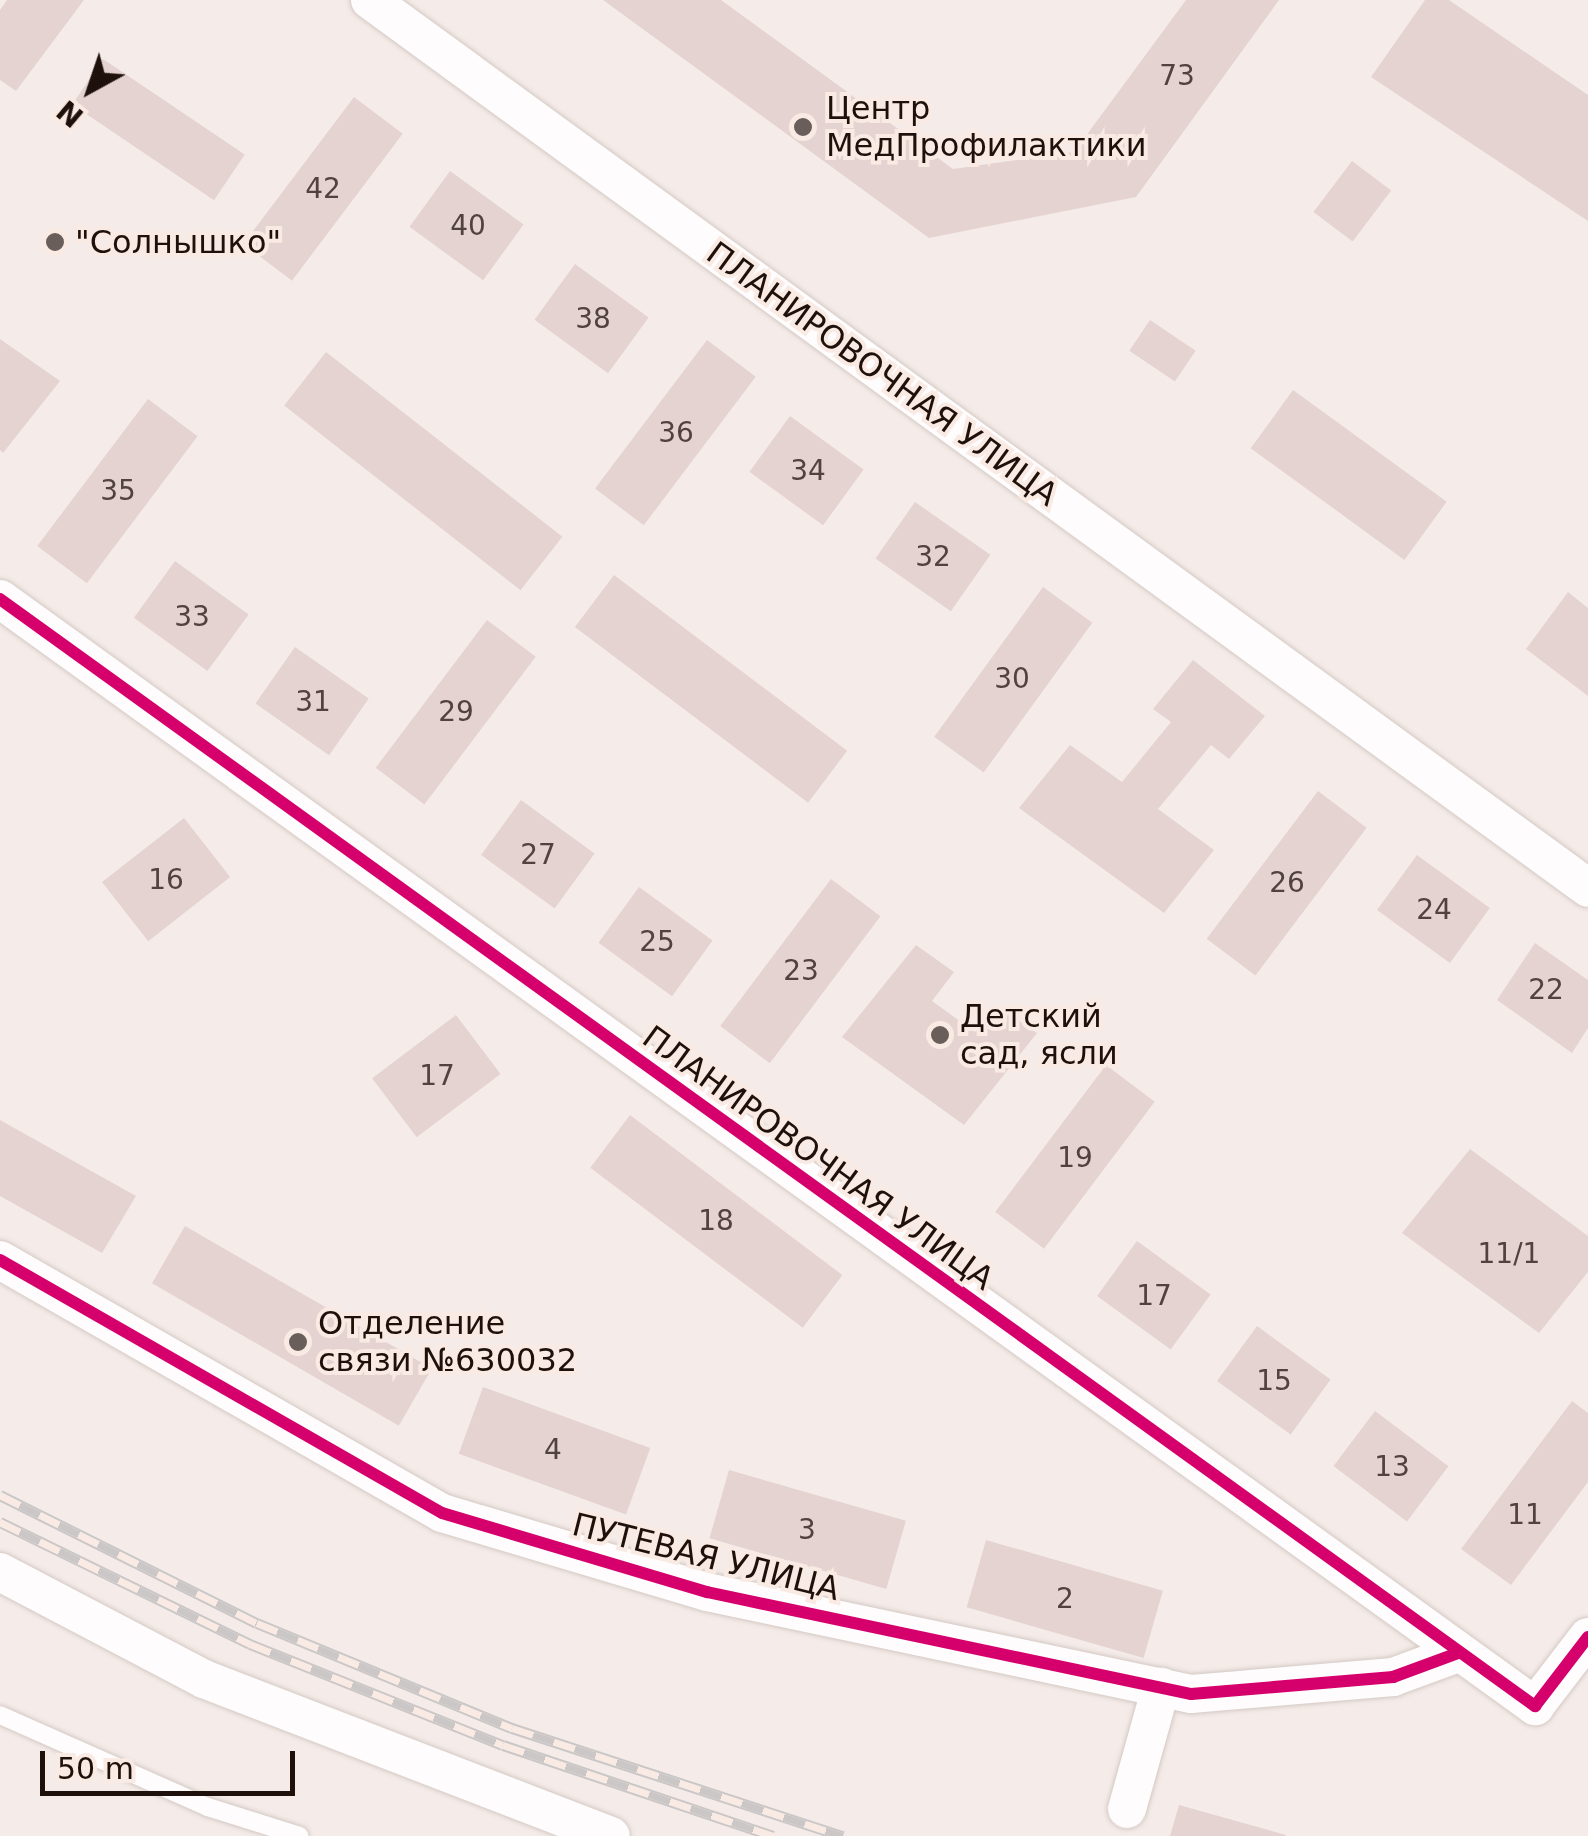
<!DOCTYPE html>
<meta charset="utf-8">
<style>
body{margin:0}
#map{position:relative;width:1588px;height:1836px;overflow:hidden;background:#f5ece9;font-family:"DejaVu Sans",sans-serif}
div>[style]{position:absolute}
.building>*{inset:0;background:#e5d3d1;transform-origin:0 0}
.roads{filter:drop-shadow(0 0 2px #d4c9c4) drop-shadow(0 0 2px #d4c9c4)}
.service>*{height:18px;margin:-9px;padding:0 9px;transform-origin:9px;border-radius:9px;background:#fefcfc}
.minor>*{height:38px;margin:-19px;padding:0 19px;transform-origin:19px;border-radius:19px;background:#fefcfc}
.rail>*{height:11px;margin-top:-5.5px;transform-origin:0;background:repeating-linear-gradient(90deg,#faeae4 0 22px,#cac7c6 0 44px);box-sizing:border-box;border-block:2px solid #cac7c6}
.cycleway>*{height:12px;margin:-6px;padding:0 6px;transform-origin:6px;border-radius:6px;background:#d6006c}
.dots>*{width:28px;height:28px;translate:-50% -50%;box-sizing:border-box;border:5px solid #faeae4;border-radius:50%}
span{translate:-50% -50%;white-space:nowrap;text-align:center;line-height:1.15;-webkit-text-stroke:8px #faeae4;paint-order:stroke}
.number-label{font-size:28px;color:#51423e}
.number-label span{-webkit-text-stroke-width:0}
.poi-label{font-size:32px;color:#1e110b}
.left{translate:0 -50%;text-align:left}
.street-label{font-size:32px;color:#1e110b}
.north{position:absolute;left:40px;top:40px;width:100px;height:100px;-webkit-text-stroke:8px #faeae4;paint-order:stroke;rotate:220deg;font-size:28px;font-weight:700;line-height:40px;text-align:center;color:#1e110b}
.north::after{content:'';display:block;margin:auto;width:35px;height:45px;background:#1e110b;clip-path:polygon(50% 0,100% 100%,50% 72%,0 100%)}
.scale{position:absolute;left:40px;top:1751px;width:255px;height:45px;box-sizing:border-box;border:5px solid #1e110b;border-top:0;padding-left:12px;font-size:30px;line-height:35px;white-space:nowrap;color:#1e110b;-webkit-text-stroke:8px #faeae4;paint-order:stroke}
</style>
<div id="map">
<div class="building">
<div style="clip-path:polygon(7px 0,84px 0,16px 91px,0 80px,0 10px)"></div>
<div style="clip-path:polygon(603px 0,721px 0,953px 169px,1074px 152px,1186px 0,1279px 0,1136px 197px,929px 238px)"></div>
<div style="clip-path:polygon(1425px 0,1449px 0,1588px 95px,1588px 221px,1371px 77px)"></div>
<div style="left:103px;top:59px;width:171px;height:55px;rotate:34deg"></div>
<div style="left:354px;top:97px;width:61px;height:184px;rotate:37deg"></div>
<div style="left:1352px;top:161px;width:49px;height:64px;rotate:37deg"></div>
<div style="left:450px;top:171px;width:91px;height:69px;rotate:36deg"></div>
<div style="left:575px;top:264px;width:91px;height:69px;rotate:36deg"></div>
<div style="left:1150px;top:320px;width:55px;height:37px;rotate:34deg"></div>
<div style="clip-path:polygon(0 339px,60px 381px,3px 453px,0 450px)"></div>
<div style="left:707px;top:340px;width:61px;height:186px;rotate:37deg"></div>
<div style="left:326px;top:352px;width:300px;height:68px;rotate:38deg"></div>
<div style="left:1293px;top:390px;width:190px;height:72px;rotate:36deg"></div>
<div style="left:148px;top:399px;width:62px;height:184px;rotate:37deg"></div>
<div style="left:790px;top:416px;width:91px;height:69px;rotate:36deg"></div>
<div style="left:915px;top:502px;width:92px;height:69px;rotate:35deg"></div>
<div style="left:175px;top:561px;width:91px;height:70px;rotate:36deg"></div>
<div style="left:614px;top:575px;width:292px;height:65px;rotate:37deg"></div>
<div style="left:1043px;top:587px;width:61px;height:185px;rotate:36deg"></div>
<div style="clip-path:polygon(1568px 592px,1588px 608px,1588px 696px,1526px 649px)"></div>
<div style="left:487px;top:620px;width:61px;height:185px;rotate:37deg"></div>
<div style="left:295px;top:647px;width:90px;height:69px;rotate:35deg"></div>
<div style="clip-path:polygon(1193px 660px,1265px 716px,1229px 759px,1211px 745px,1158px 809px,1214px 850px,1164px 913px,1019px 808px,1070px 745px,1122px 782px,1171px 722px,1153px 709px)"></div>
<div style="left:1318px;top:791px;width:61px;height:185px;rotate:37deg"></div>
<div style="left:521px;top:800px;width:91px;height:68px;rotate:36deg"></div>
<div style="left:184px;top:818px;width:75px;height:104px;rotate:52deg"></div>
<div style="left:1417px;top:855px;width:90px;height:68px;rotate:36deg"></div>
<div style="left:831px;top:879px;width:62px;height:184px;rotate:37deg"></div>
<div style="left:639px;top:887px;width:91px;height:69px;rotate:36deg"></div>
<div style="clip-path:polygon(1535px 943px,1588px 980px,1588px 1028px,1572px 1053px,1497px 1000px)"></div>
<div style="clip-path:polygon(916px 945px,954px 972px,932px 1001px,975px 1032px,996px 1005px,1037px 1033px,964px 1125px,842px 1037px)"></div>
<div style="left:456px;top:1015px;width:74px;height:105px;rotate:53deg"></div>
<div style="left:1106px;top:1065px;width:61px;height:184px;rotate:37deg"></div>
<div style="left:630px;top:1115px;width:266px;height:66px;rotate:37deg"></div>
<div style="clip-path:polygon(0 1120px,136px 1196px,102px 1253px,0 1196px)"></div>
<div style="clip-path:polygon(1470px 1149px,1588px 1236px,1588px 1272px,1539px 1333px,1402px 1233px)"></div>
<div style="left:185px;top:1226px;width:285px;height:66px;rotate:30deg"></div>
<div style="left:1137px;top:1241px;width:91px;height:68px;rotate:36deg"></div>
<div style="left:1257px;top:1326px;width:91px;height:68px;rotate:36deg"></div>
<div style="left:483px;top:1387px;width:178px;height:71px;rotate:20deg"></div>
<div style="clip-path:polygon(1572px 1401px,1588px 1413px,1588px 1482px,1511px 1585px,1461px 1549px)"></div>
<div style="left:1375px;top:1411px;width:92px;height:69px;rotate:37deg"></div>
<div style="left:729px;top:1470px;width:184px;height:71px;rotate:16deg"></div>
<div style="left:986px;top:1540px;width:184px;height:70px;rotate:16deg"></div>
<div style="clip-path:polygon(1179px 1805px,1286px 1835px,1286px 1836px,1170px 1836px)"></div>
</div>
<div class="roads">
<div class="service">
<div style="left:0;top:1715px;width:227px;rotate:23.9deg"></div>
<div style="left:208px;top:1807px;width:96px;rotate:17.5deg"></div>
</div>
<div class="minor">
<div style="left:370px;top:0;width:1507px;rotate:36.09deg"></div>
<div style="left:0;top:599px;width:1893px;rotate:35.8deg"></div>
<div style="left:1535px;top:1706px;width:87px;rotate:-52.5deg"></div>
<div style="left:0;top:1260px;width:509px;rotate:29.79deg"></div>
<div style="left:442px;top:1513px;width:277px;rotate:16.6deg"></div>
<div style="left:707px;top:1592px;width:495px;rotate:11.9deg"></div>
<div style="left:1191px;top:1694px;width:203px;rotate:-4.8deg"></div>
<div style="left:1393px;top:1677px;width:69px;rotate:-20.3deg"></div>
<div style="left:0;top:1572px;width:230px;rotate:27.7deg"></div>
<div style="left:204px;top:1679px;width:436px;rotate:21.1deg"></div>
<div style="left:1127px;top:1809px;width:127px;rotate:-74.4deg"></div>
</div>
</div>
<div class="rail">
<div style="left:0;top:1495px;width:287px;rotate:26.5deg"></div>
<div style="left:257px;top:1623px;width:276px;rotate:22.4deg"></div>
<div style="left:512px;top:1728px;width:348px;rotate:18.1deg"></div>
<div style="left:0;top:1522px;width:278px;rotate:26deg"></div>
<div style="left:250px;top:1644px;width:272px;rotate:21.8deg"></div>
<div style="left:503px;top:1745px;width:285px;rotate:18.6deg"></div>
</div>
<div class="cycleway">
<div style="left:0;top:599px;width:1893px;rotate:35.8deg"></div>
<div style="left:1535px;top:1706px;width:87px;rotate:-52.5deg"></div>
<div style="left:0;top:1260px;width:509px;rotate:29.79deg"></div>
<div style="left:442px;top:1513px;width:277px;rotate:16.6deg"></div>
<div style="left:707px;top:1592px;width:495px;rotate:11.9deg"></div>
<div style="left:1191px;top:1694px;width:203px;rotate:-4.8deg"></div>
<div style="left:1393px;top:1677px;width:69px;rotate:-20.3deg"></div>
</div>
<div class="dots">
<div style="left:803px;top:127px;background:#695e59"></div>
<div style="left:55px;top:242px;background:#695e59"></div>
<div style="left:940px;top:1035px;background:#695e59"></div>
<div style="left:298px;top:1342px;background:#695e59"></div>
</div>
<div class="number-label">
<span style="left:1177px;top:76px">73</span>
<span style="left:323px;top:189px">42</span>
<span style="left:468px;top:226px">40</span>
<span style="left:593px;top:319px">38</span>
<span style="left:676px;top:433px">36</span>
<span style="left:808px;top:471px">34</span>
<span style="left:118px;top:491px">35</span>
<span style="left:933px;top:557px">32</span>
<span style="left:192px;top:617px">33</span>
<span style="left:1012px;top:679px">30</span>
<span style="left:313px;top:702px">31</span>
<span style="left:456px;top:712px">29</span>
<span style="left:538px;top:855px">27</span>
<span style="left:166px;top:880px">16</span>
<span style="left:1287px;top:883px">26</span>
<span style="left:1434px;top:910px">24</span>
<span style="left:657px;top:942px">25</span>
<span style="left:801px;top:971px">23</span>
<span style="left:1546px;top:990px">22</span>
<span style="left:437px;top:1076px">17</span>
<span style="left:1075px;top:1158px">19</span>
<span style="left:716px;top:1221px">18</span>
<span style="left:1509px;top:1254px">11/1</span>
<span style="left:1154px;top:1296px">17</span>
<span style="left:1274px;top:1381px">15</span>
<span style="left:553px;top:1450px">4</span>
<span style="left:1392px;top:1467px">13</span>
<span style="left:1525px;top:1515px">11</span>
<span style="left:807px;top:1530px">3</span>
<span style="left:1065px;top:1599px">2</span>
</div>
<div class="poi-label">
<span class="left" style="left:826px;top:127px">Центр<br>МедПрофилактики</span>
<span class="left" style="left:75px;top:242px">"Солнышко"</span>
<span class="left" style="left:960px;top:1035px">Детский<br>сад, ясли</span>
<span class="left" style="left:318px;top:1342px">Отделение<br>связи №630032</span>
</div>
<div class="street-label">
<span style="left:882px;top:374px;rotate:36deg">ПЛАНИРОВОЧНАЯ УЛИЦА</span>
<span style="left:818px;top:1158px;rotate:36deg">ПЛАНИРОВОЧНАЯ УЛИЦА</span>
<span style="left:706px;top:1557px;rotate:14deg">ПУТЕВАЯ УЛИЦА</span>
</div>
<div class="north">N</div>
<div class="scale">50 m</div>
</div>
